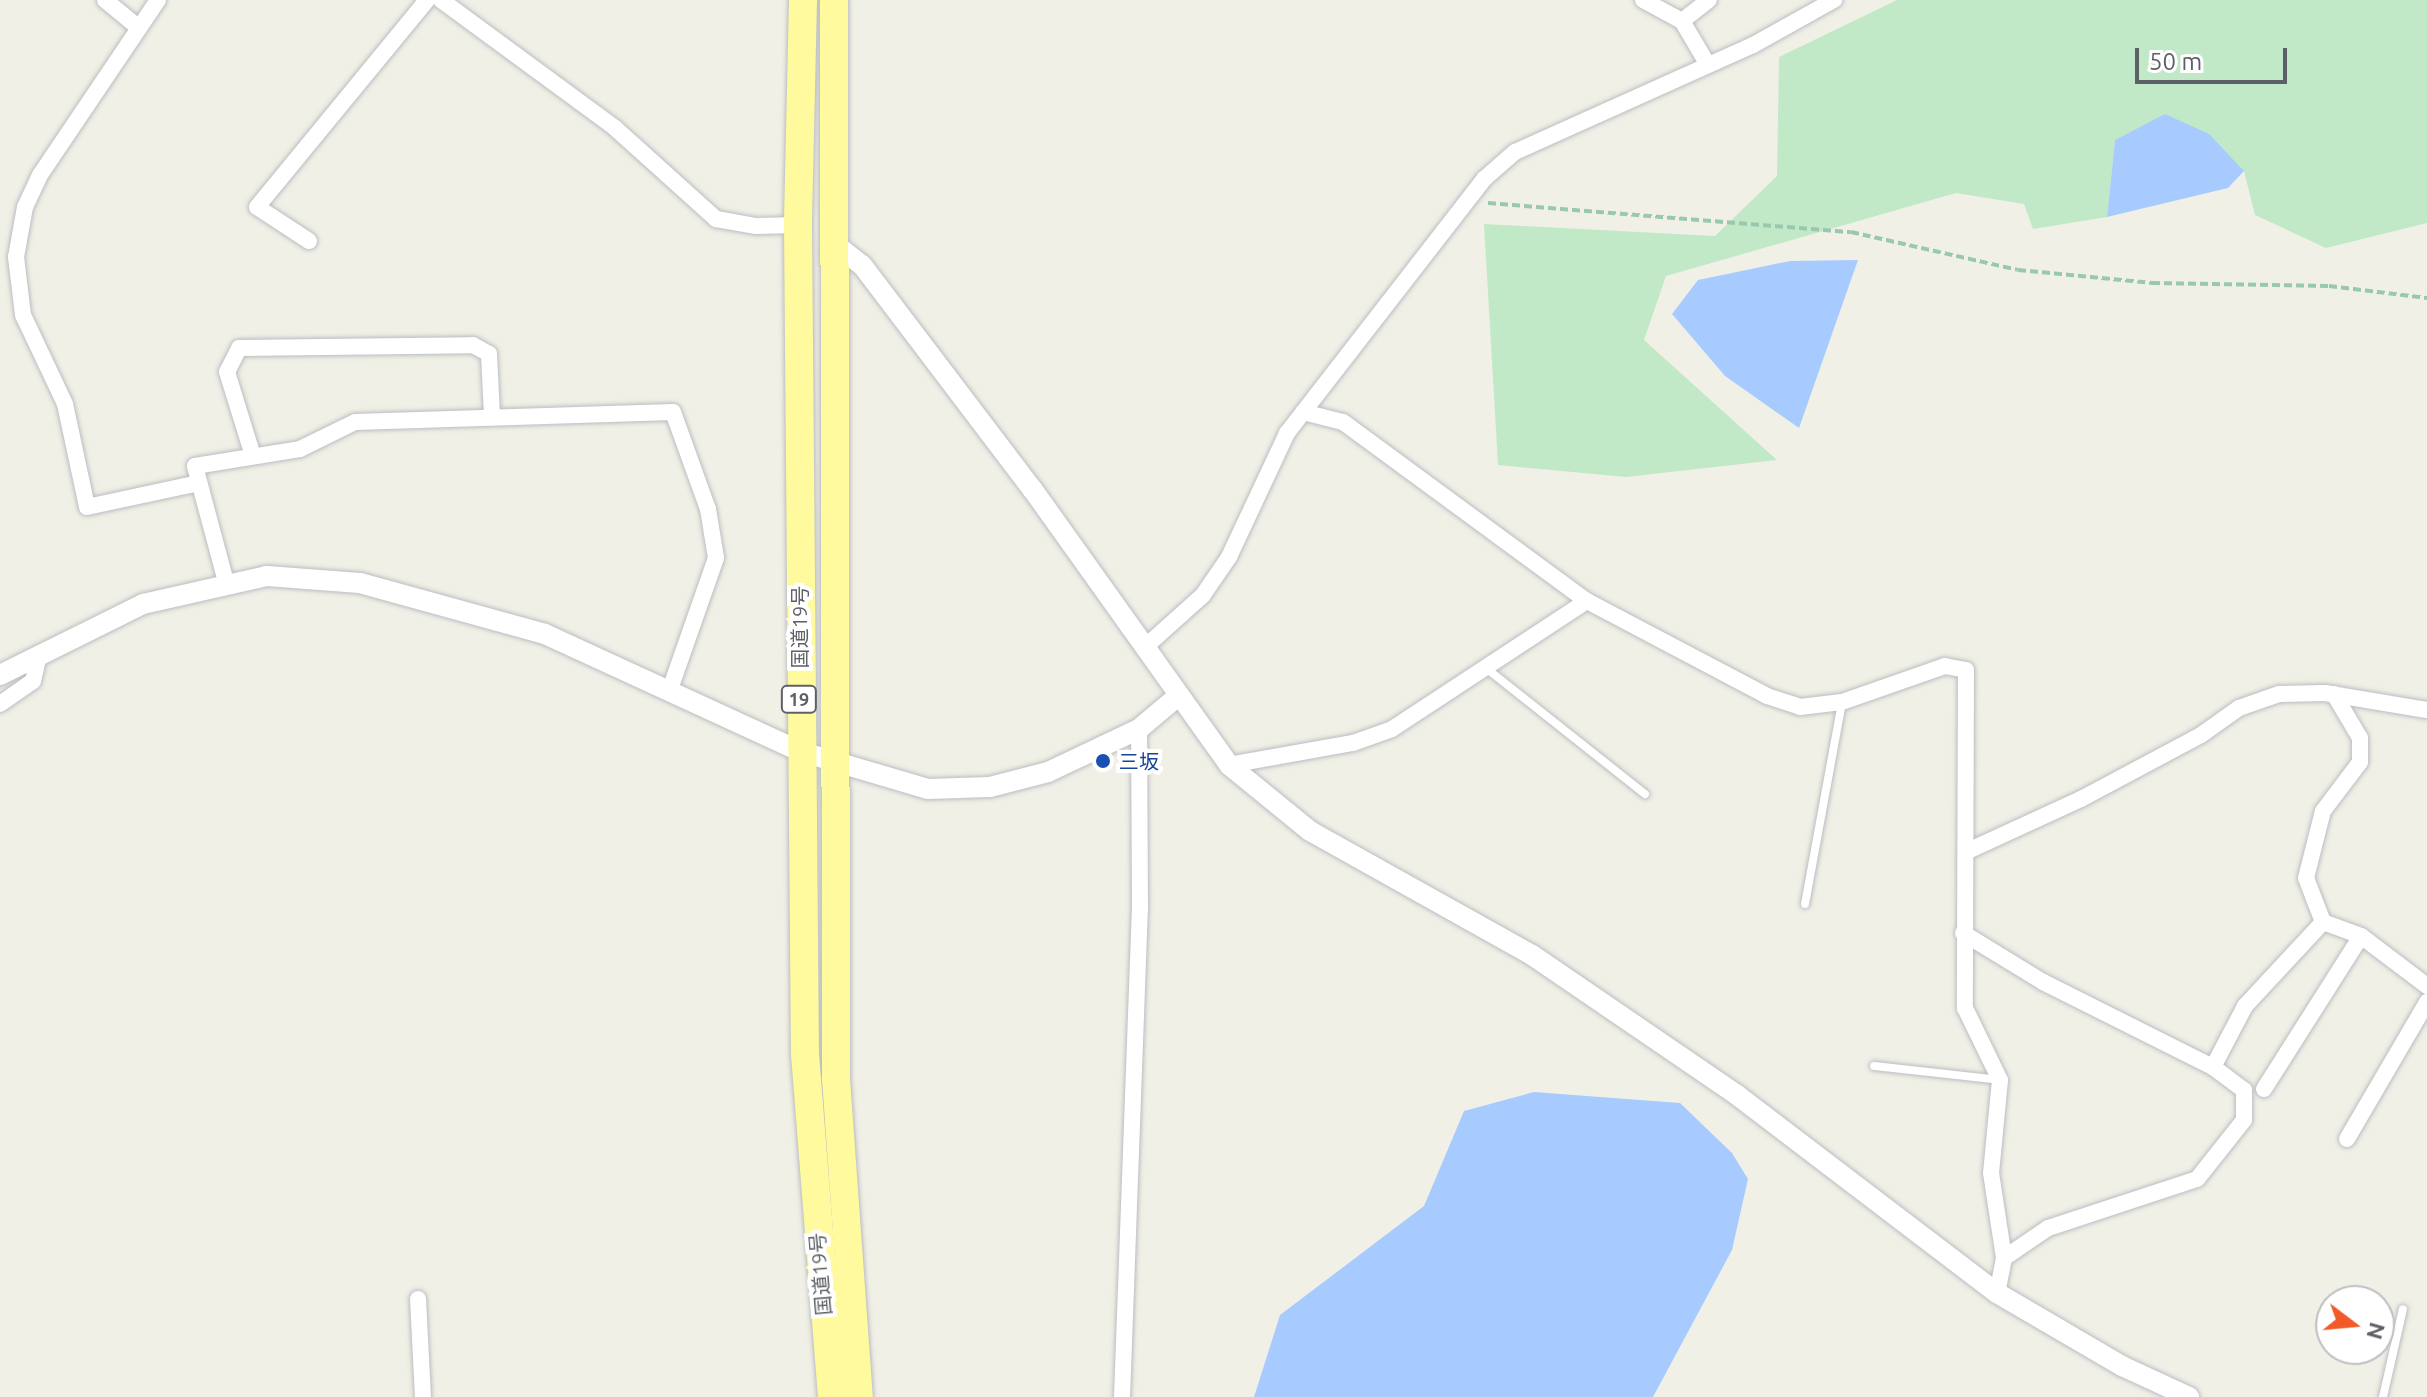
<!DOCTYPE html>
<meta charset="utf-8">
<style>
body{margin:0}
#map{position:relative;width:2427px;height:1397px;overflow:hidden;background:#f1f0e6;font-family:Ubuntu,"Noto Sans JP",sans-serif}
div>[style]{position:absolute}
.green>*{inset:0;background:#c1e9c8}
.water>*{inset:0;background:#a8cbff}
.path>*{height:4px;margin-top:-2px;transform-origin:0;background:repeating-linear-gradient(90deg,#99c8ae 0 8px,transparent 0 12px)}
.roads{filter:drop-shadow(0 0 2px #babdc2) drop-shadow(0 0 2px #babdc2)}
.service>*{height:8px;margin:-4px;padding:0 4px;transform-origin:4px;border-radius:4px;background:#fff}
.minor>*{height:16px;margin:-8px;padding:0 8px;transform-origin:8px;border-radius:8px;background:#fff}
.tertiary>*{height:20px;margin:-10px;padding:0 10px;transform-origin:10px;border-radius:10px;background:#fff}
.trunk>*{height:28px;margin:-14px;padding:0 14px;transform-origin:14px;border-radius:14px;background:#fffa9e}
.dots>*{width:22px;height:22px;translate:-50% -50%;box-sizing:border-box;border:4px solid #fff;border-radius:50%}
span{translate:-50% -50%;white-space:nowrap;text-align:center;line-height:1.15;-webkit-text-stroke:8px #fff;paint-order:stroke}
.shield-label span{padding:2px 6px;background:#fff;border:2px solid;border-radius:6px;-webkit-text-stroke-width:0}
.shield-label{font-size:18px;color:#5d6067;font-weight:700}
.street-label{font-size:20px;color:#5d6067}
.transit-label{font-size:20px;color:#164399}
.left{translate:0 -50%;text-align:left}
.north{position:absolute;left:2315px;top:1285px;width:80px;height:80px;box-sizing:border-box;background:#fff;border:2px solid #bebfc2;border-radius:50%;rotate:106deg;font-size:22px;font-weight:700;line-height:32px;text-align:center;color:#5d6067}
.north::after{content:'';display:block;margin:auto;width:28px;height:36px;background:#f35a29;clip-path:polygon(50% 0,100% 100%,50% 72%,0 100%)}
.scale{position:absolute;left:2135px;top:48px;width:152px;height:36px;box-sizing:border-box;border:4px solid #5d6067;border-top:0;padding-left:10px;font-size:24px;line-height:28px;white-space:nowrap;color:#5d6067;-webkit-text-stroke:6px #fff;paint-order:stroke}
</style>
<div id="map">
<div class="green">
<div style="clip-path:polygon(1897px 0,2427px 0,2427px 223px,2326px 248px,2255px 215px,2244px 171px,2115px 140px,2107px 217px,2033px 229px,2024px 204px,1956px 193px,1666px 276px,1644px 340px,1777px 460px,1626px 477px,1498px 465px,1484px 224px,1715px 236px,1777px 176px,1779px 57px)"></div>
</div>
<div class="water">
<div style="clip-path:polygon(2165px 114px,2209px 134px,2244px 171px,2228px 188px,2107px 217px,2115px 140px)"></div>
<div style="clip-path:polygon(1858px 260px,1799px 428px,1725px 376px,1672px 314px,1698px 280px,1790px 261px)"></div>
<div style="clip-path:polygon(1534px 1092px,1680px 1103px,1732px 1153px,1748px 1179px,1732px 1250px,1653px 1397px,1254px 1397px,1280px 1315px,1424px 1206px,1464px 1111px)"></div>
</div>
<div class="path">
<div style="left:1488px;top:203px;width:364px;rotate:4.6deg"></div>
<div style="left:1851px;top:232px;width:171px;rotate:12.8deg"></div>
<div style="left:2018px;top:270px;width:135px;rotate:5.5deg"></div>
<div style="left:2152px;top:283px;width:177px;rotate:1deg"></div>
<div style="left:2329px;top:286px;width:99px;rotate:7deg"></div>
</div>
<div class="roads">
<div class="service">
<div style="left:1486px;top:668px;width:203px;rotate:38.4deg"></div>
<div style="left:1805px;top:904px;width:205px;rotate:-79.6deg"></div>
<div style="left:1874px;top:1066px;width:127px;rotate:6.3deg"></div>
<div style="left:2383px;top:1397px;width:90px;rotate:-77.2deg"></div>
</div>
<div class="minor">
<div style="left:105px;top:0;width:44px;rotate:39.5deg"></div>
<div style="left:158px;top:0;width:211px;rotate:124deg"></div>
<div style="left:40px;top:175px;width:35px;rotate:115deg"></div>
<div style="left:25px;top:207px;width:51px;rotate:100.2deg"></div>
<div style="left:16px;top:257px;width:58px;rotate:83.1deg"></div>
<div style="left:23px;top:315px;width:98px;rotate:64.7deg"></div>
<div style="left:65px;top:404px;width:105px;rotate:77.9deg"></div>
<div style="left:87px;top:507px;width:115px;rotate:-12.1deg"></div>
<div style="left:441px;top:0;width:216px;rotate:36.3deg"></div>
<div style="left:615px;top:128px;width:136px;rotate:42deg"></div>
<div style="left:716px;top:219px;width:41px;rotate:9.9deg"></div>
<div style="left:756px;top:226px;width:42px;rotate:-1.4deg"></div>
<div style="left:1643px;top:0;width:44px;rotate:28.3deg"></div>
<div style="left:1682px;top:21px;width:51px;rotate:59.4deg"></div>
<div style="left:1682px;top:21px;width:34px;rotate:-38deg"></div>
<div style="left:309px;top:241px;width:62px;rotate:-146.8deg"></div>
<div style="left:257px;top:207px;width:268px;rotate:-50.6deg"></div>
<div style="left:1303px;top:412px;width:41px;rotate:14deg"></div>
<div style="left:1343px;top:422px;width:303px;rotate:36.3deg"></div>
<div style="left:1587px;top:601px;width:204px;rotate:27.8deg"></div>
<div style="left:1767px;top:696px;width:35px;rotate:18deg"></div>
<div style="left:1800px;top:707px;width:42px;rotate:-6.8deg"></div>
<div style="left:1842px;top:702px;width:109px;rotate:-19.3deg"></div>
<div style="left:1945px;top:666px;width:21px;rotate:11deg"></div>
<div style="left:1966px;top:670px;width:338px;rotate:90.2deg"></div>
<div style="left:1965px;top:1008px;width:80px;rotate:64.1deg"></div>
<div style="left:2000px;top:1080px;width:93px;rotate:95.5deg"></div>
<div style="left:1991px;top:1173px;width:86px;rotate:81.3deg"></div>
<div style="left:253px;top:456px;width:88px;rotate:-107.2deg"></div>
<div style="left:227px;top:372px;width:27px;rotate:-63deg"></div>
<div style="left:239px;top:348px;width:234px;rotate:-0.7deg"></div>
<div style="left:473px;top:345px;width:18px;rotate:29deg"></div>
<div style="left:489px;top:354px;width:62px;rotate:87.2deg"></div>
<div style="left:226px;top:582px;width:120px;rotate:-105deg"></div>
<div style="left:195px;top:466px;width:106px;rotate:-9.2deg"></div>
<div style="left:300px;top:449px;width:61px;rotate:-26.1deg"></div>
<div style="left:355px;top:422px;width:318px;rotate:-1.8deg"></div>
<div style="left:673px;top:412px;width:103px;rotate:70.2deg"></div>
<div style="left:708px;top:509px;width:50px;rotate:80.7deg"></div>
<div style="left:716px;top:558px;width:139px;rotate:109.3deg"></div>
<div style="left:1144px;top:648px;width:79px;rotate:-41.9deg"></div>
<div style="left:1203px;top:595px;width:46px;rotate:-55.6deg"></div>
<div style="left:1229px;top:557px;width:137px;rotate:-64.9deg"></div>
<div style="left:1287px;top:433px;width:321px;rotate:-52.2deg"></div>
<div style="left:1484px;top:179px;width:41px;rotate:-41.1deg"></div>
<div style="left:1515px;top:152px;width:261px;rotate:-24.2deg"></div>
<div style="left:1753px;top:45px;width:93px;rotate:-29.1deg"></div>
<div style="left:0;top:704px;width:40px;rotate:-34.9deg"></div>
<div style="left:33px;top:681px;width:27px;rotate:-77deg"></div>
<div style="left:1229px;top:765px;width:126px;rotate:-10.1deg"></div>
<div style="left:1353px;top:743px;width:41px;rotate:-19.7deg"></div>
<div style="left:1392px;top:729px;width:233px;rotate:-33.3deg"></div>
<div style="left:1968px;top:851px;width:124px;rotate:-24.7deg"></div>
<div style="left:2081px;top:799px;width:136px;rotate:-28.1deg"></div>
<div style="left:2201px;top:735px;width:47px;rotate:-35.4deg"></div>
<div style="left:2239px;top:708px;width:42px;rotate:-19.3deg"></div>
<div style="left:2279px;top:694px;width:46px;rotate:-1.2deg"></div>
<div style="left:2325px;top:693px;width:103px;rotate:9.5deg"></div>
<div style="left:2323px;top:922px;width:47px;rotate:-111.1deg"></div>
<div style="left:2306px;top:878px;width:69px;rotate:-75.8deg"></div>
<div style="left:2323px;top:811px;width:61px;rotate:-52.9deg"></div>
<div style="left:2360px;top:762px;width:24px;rotate:-90deg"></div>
<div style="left:2360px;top:738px;width:51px;rotate:-120.6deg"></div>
<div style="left:1963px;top:933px;width:94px;rotate:31.5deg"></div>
<div style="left:2043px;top:982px;width:190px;rotate:26.6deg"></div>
<div style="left:2213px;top:1067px;width:39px;rotate:37deg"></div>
<div style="left:2244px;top:1090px;width:30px;rotate:90deg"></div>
<div style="left:2244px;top:1120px;width:75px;rotate:128.5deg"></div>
<div style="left:2197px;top:1179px;width:157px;rotate:161.8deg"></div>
<div style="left:2048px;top:1228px;width:53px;rotate:145.7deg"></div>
<div style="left:2004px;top:1258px;width:36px;rotate:101deg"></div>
<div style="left:2213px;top:1067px;width:69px;rotate:-62.3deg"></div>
<div style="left:2245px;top:1006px;width:115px;rotate:-47.1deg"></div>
<div style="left:2323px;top:922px;width:40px;rotate:20.2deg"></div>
<div style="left:2361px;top:936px;width:83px;rotate:37.1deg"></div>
<div style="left:2264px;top:1089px;width:181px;rotate:-57.6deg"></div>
<div style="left:2347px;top:1139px;width:159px;rotate:-59.7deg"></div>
<div style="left:418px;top:1299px;width:98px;rotate:87.1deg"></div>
<div style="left:1122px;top:1397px;width:487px;rotate:-87.9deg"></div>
<div style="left:1140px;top:910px;width:181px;rotate:-90.3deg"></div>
</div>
<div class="tertiary">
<div style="left:836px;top:245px;width:33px;rotate:38deg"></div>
<div style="left:862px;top:265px;width:283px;rotate:52.8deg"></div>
<div style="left:1033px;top:490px;width:338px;rotate:54.5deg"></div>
<div style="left:1229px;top:765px;width:104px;rotate:39.2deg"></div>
<div style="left:1310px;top:831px;width:254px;rotate:29.2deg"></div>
<div style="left:1532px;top:955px;width:248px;rotate:34.3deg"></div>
<div style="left:1737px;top:1095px;width:327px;rotate:37.3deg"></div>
<div style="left:1997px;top:1293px;width:145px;rotate:30.3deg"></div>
<div style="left:2122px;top:1366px;width:74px;rotate:24.8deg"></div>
<div style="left:0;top:675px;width:160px;rotate:-26.4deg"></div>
<div style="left:143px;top:604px;width:127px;rotate:-12.7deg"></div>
<div style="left:267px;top:576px;width:93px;rotate:4.3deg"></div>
<div style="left:360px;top:583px;width:192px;rotate:15.4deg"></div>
<div style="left:545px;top:634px;width:280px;rotate:24.7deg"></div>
<div style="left:799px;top:751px;width:134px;rotate:16.4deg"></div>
<div style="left:928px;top:789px;width:62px;rotate:-1.8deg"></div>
<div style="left:990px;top:787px;width:60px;rotate:-14.5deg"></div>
<div style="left:1048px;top:772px;width:101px;rotate:-25.3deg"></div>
<div style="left:1139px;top:729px;width:51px;rotate:-40.2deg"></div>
</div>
<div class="trunk">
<div style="left:803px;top:0;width:225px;rotate:91.3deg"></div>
<div style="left:798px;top:225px;width:829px;rotate:89.52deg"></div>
<div style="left:805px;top:1054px;width:344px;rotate:85.5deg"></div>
<div style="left:834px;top:0;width:1079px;rotate:89.89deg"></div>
<div style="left:836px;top:1079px;width:319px;rotate:85.9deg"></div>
</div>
</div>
<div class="dots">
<div style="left:1103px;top:761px;background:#1a4fb4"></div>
</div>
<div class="shield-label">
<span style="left:799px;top:699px">19</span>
</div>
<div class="street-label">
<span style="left:799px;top:627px;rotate:-90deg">国道19号</span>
<span style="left:820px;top:1274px;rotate:-95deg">国道19号</span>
</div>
<div class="transit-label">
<span class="left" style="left:1119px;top:761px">三坂</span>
</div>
<div class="north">N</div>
<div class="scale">50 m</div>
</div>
